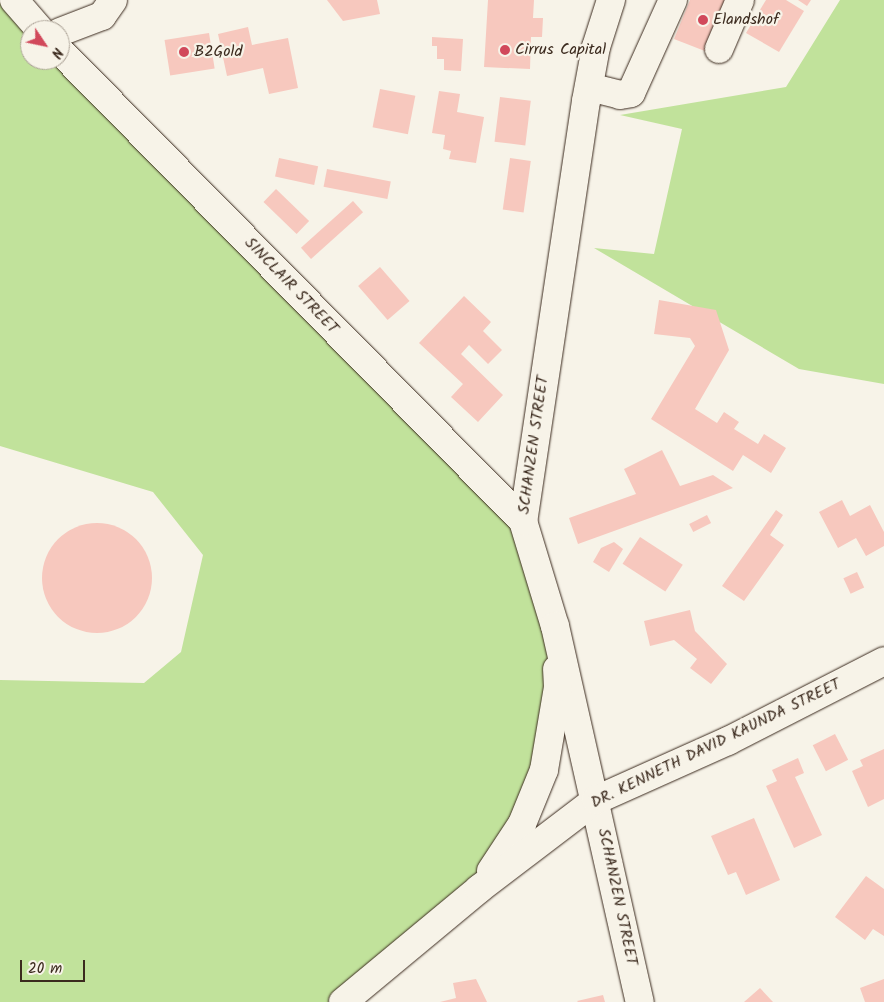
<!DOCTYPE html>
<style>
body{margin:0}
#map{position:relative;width:884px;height:1002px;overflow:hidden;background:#f7f3e8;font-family:Kalam,sans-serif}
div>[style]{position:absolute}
.green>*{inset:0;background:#c1e29b}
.building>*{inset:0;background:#f7c8be;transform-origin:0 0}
.round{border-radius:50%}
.roads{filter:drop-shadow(0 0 1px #3b2a1e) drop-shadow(0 0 1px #3b2a1e)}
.minor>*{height:28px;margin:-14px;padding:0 14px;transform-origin:14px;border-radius:14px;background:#f7f3e8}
.dots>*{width:14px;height:14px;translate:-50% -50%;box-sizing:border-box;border:2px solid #f7f3e8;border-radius:50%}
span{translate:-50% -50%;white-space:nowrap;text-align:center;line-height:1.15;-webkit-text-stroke:4.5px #f7f3e8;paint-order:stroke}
.poi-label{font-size:16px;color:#3b2a1e}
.left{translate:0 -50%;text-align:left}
.street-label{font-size:16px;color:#3b2a1e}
.north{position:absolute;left:20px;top:20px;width:50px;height:50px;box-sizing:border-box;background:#f7f3e8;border:1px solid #aca397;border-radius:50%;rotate:124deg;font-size:14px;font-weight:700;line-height:20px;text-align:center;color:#3b2a1e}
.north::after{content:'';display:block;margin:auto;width:18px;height:22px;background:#d1495b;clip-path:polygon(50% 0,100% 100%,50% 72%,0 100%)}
.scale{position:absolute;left:20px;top:960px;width:65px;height:22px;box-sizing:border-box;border:2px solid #3b2a1e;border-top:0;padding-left:6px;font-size:15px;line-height:18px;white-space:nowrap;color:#3b2a1e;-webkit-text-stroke:4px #f7f3e8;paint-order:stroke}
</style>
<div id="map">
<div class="green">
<div style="clip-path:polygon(0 0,14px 0,30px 30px,30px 60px,60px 60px,523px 521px,555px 626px,544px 770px,479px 889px,343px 1002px,0 1002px,0 680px,144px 683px,181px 652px,203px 555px,153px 492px,0 446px)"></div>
<div style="clip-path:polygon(840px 0,884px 0,884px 384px,799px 369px,594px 248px,654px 254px,682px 129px,620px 115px,786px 87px)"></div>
</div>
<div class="building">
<div style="clip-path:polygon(327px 0,377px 0,380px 14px,343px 21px)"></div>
<div style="clip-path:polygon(488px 0,534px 0,533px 18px,543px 18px,542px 37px,531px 37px,530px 69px,484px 67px)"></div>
<div style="clip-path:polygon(690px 0,732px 0,710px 53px,674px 39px)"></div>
<div style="clip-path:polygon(766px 0,786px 0,804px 11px,779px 52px,746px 33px)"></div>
<div style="clip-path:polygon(798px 0,811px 0,807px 6px)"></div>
<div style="clip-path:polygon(248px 27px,252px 45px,288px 38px,298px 88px,269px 94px,263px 68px,227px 76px,218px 34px)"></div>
<div style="left:209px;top:33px;width:36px;height:45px;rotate:81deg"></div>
<div style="clip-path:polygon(432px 37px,463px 39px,461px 71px,444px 70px,444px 59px,437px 59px,437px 46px,432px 46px)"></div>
<div style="left:380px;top:89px;width:36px;height:39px;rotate:11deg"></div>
<div style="clip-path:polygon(439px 91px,460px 94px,457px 112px,484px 117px,476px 163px,449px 159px,451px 151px,443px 149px,445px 135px,432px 133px)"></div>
<div style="left:500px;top:97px;width:31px;height:45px;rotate:7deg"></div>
<div style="left:279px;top:158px;width:40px;height:19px;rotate:12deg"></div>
<div style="left:510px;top:158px;width:21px;height:52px;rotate:8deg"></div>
<div style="left:327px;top:169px;width:65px;height:18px;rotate:11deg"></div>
<div style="left:276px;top:189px;width:46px;height:18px;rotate:44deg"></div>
<div style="left:353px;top:201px;width:15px;height:70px;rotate:48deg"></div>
<div style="left:380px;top:267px;width:45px;height:29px;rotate:49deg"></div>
<div style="clip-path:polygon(464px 296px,491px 322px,483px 331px,502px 350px,488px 364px,469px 345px,461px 354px,503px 395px,478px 422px,451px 397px,463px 384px,419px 343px)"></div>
<div style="clip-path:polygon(659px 300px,716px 310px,729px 350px,695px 409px,717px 423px,724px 412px,739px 422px,734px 429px,758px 444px,764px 434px,786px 448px,771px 473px,743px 455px,733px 471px,651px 419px,695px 346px,690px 338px,654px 334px)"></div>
<div style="clip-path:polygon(662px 450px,680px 486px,713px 475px,733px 488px,578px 544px,569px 518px,636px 494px,624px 469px)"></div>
<div style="clip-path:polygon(842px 500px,850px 516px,870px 505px,884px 532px,884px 546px,866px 556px,856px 538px,838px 548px,819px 512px)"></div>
<div style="clip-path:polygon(776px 510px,783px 515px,770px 535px,784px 545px,744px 601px,722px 586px)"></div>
<div style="left:707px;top:515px;width:9px;height:20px;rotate:63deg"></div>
<div class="round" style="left:42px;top:523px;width:110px;height:110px"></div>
<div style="left:640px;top:537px;width:51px;height:32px;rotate:33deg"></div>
<div style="clip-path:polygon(614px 542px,623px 549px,609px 572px,593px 562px,601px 548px)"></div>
<div style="left:857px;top:572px;width:17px;height:15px;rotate:65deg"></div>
<div style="clip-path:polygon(690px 610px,695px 631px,727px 664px,711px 684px,690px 668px,697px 659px,674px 640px,650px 646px,644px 621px)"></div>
<div style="left:835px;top:734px;width:29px;height:25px;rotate:63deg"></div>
<div style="clip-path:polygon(884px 749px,884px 799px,868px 807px,852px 771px,863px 766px,860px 760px)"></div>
<div style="clip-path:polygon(798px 758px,804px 773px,795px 777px,822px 835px,794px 848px,766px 786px,777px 781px,772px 770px)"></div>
<div style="clip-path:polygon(754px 818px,780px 880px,746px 895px,736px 872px,728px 875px,711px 836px)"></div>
<div style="clip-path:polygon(866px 876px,884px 889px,884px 936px,873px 929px,865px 940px,835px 917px)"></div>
<div style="clip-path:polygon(476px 979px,487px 1002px,440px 1002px,456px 998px,453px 983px)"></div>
<div style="clip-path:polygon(884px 979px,884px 1002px,865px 1002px,860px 988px)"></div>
<div style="clip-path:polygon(760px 988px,773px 1002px,744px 1002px)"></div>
<div style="clip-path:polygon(603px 995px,605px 1002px,578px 1002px,577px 1001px)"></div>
</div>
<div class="roads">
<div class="minor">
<div style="left:14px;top:0;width:40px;rotate:49deg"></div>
<div style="left:611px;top:0;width:49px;rotate:107.7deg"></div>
<div style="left:596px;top:47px;width:55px;rotate:100.5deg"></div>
<div style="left:586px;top:101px;width:425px;rotate:98.5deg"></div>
<div style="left:523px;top:521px;width:110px;rotate:73.1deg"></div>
<div style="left:555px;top:626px;width:385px;rotate:77.3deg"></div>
<div style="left:60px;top:32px;width:45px;rotate:-20.9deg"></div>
<div style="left:102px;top:16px;width:19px;rotate:-55deg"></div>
<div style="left:719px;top:49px;width:53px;rotate:-66.8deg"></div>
<div style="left:60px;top:51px;width:660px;rotate:45.43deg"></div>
<div style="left:589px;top:87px;width:32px;rotate:14deg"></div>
<div style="left:620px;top:95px;width:11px;rotate:-10deg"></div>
<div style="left:631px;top:93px;width:102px;rotate:-65.7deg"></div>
<div style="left:491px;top:871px;width:56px;rotate:-56.6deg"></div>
<div style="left:522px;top:824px;width:58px;rotate:-67.8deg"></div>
<div style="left:544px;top:770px;width:84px;rotate:-80.4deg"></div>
<div style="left:558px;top:687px;width:18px;rotate:-93deg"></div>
<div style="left:343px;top:1002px;width:177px;rotate:-39.7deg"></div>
<div style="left:479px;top:889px;width:147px;rotate:-37.3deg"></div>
<div style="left:596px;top:800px;width:145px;rotate:-24.1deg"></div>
<div style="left:728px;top:741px;width:175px;rotate:-27.1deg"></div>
</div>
</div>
<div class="dots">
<div style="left:703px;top:20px;background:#d1495b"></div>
<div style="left:505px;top:50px;background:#d1495b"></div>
<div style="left:184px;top:52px;background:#d1495b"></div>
</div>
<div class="poi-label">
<span class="left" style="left:713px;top:20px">Elandshof</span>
<span class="left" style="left:515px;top:50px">Cirrus Capital</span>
<span class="left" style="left:194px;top:52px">B2Gold</span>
</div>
<div class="street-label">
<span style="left:291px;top:286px;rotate:46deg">SINCLAIR STREET</span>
<span style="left:534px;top:445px;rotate:-82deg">SCHANZEN STREET</span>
<span style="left:716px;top:744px;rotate:-26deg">DR. KENNETH DAVID KAUNDA STREET</span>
<span style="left:617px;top:897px;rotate:78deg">SCHANZEN STREET</span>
</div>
<div class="north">N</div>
<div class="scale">20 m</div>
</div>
